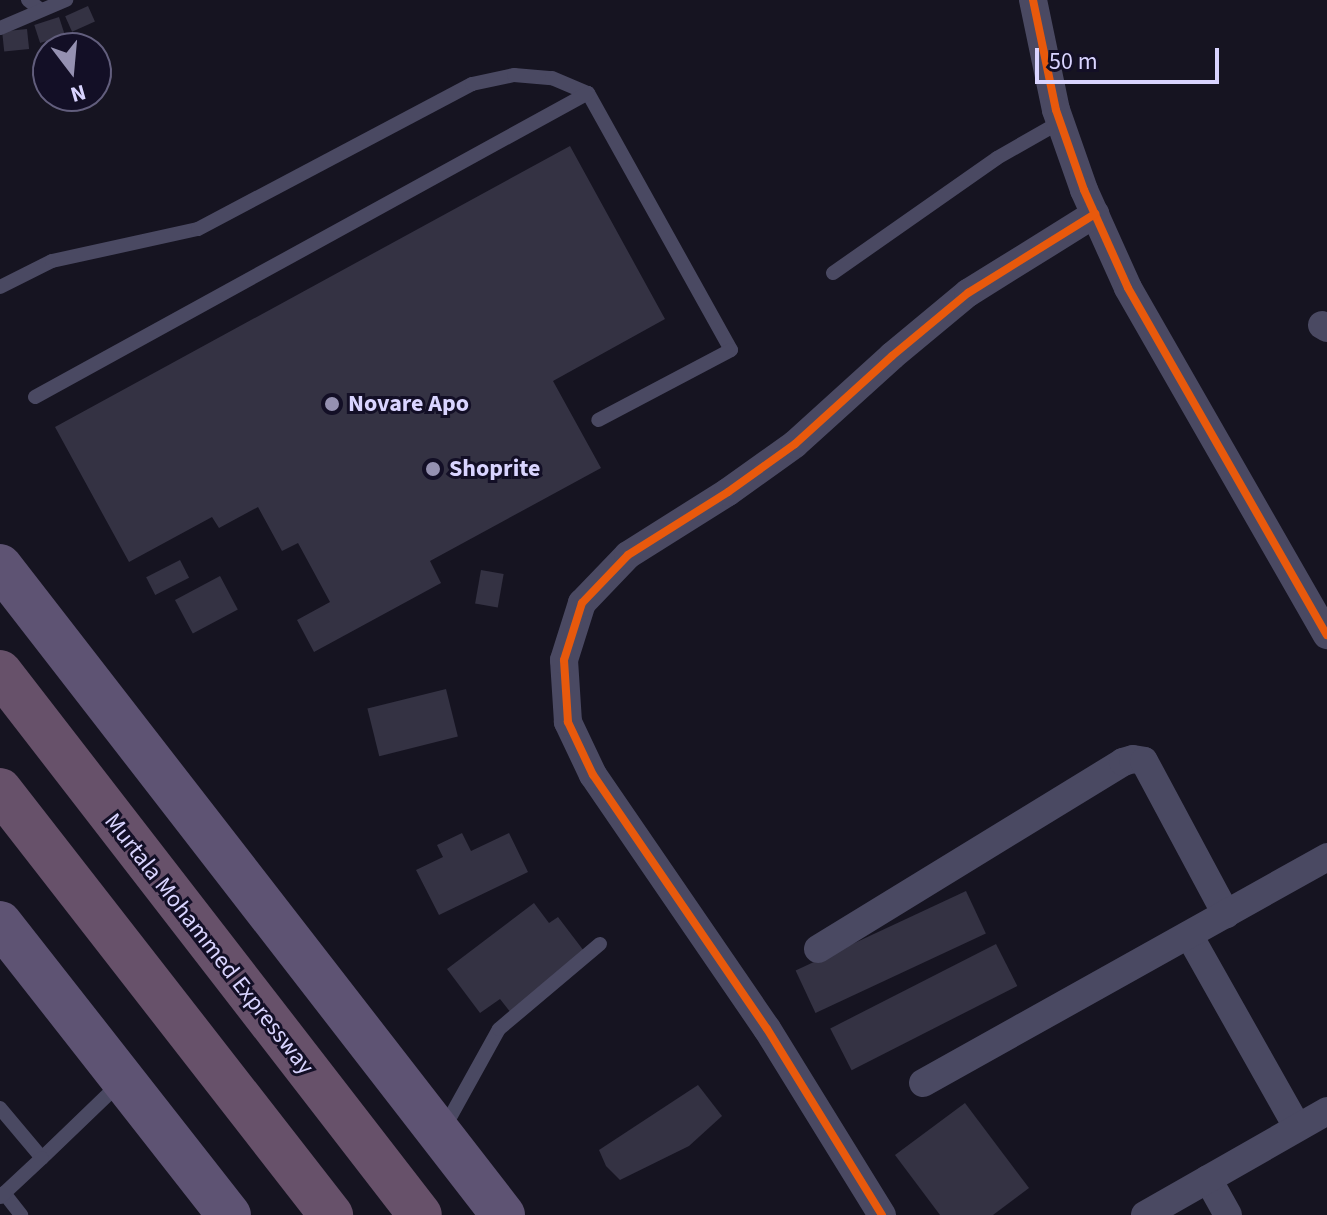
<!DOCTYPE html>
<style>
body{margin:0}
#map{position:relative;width:1327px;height:1215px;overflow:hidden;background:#161421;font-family:"Source Sans 3",sans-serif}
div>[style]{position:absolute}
.building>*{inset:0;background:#343243;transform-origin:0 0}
.service>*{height:14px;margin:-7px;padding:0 7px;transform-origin:7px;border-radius:7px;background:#4a4962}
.minor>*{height:28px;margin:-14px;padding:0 14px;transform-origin:14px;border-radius:14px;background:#4a4962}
.primary>*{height:44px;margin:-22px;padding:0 22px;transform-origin:22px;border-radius:22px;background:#5e5373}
.motorway>*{height:44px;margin:-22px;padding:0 22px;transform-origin:22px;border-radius:22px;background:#67516a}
.cycleway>*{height:8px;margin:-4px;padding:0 4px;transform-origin:4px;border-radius:4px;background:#e8590c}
.dots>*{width:22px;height:22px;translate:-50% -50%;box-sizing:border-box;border:4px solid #130f26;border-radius:50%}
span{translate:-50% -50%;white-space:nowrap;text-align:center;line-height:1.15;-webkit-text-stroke:6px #130f26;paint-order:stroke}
.poi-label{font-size:24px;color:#d9d4ff;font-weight:700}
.left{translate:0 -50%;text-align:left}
.street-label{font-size:24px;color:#d9d4ff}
.north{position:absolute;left:32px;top:32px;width:80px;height:80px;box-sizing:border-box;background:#130f26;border:2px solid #625e7d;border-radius:50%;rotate:164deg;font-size:22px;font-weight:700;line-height:32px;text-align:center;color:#d9d4ff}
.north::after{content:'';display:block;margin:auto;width:28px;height:36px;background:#9591b1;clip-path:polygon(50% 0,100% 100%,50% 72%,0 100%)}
.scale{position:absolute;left:1035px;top:48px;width:184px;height:36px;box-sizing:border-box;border:4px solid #d9d4ff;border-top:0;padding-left:10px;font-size:24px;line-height:28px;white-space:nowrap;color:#d9d4ff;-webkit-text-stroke:6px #130f26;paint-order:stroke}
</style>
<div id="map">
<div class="building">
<div style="left:88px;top:6px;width:17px;height:25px;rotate:66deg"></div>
<div style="left:59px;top:17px;width:19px;height:26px;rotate:72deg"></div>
<div style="left:27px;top:29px;width:20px;height:25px;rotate:84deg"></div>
<div style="clip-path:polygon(570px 146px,665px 319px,553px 381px,601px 468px,430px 561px,441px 583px,314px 652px,297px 620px,330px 602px,298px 543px,282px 551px,258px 507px,219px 528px,212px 517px,129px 562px,55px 427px)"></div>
<div style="left:180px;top:560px;width:20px;height:38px;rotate:63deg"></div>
<div style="left:481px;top:570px;width:23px;height:34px;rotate:10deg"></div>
<div style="left:220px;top:576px;width:38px;height:51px;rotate:62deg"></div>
<div style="left:446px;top:689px;width:49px;height:81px;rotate:76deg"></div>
<div style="clip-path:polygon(462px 833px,471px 851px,509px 833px,528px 872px,439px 915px,416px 870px,443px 857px,437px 845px)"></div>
<div style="left:966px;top:891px;width:47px;height:188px;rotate:65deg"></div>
<div style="clip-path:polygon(534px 903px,549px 923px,558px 917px,587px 955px,511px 1013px,500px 999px,480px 1013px,447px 969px)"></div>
<div style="left:996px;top:944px;width:47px;height:186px;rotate:63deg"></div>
<div style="clip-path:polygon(698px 1085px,722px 1116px,689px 1146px,620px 1180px,606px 1166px,599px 1150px)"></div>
<div style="clip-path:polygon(965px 1103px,1029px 1188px,993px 1215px,940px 1215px,895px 1155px)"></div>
</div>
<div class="service">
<div style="left:28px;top:0;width:16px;rotate:38deg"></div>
<div style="left:0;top:28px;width:72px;rotate:-23deg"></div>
<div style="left:833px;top:273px;width:200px;rotate:-35deg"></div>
<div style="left:997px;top:158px;width:73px;rotate:-29.7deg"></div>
<div style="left:0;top:287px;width:58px;rotate:-26.6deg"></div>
<div style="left:52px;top:261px;width:149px;rotate:-12.4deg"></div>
<div style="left:198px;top:229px;width:310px;rotate:-27.9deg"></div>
<div style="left:472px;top:84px;width:43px;rotate:-12.1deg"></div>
<div style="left:514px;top:75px;width:38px;rotate:5deg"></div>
<div style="left:552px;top:78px;width:39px;rotate:23deg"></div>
<div style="left:588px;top:93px;width:294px;rotate:60.9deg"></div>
<div style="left:731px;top:350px;width:150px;rotate:152.2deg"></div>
<div style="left:35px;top:397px;width:631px;rotate:-28.8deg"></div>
<div style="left:0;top:1108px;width:65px;rotate:50deg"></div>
<div style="left:42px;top:1158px;width:108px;rotate:-43.9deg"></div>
<div style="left:443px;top:1130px;width:115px;rotate:-61deg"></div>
<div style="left:499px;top:1029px;width:132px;rotate:-40.1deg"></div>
<div style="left:4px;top:1193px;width:28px;rotate:52deg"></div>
<div style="left:0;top:1197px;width:57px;rotate:-42.9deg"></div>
</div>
<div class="minor">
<div style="left:1033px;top:0;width:112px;rotate:78.2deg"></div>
<div style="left:1056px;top:110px;width:85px;rotate:70.7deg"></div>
<div style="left:1084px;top:190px;width:107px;rotate:65.8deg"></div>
<div style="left:1128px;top:288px;width:400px;rotate:60.2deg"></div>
<div style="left:1322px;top:325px;width:6px;rotate:31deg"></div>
<div style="left:1189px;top:935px;width:220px;rotate:60.6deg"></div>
<div style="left:818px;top:949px;width:358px;rotate:-31.5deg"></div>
<div style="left:1123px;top:762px;width:10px;rotate:-17deg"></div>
<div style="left:1133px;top:759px;width:11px;rotate:10deg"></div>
<div style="left:1144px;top:761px;width:174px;rotate:61.8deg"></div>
<div style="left:923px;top:1083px;width:463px;rotate:-29.2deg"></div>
<div style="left:1208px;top:1179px;width:41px;rotate:60.9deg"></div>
<div style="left:882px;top:1215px;width:219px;rotate:-121.7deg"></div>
<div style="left:767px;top:1029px;width:308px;rotate:-124.4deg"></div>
<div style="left:593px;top:775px;width:59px;rotate:-115.3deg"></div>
<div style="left:568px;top:722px;width:62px;rotate:-93.7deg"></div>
<div style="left:564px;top:660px;width:60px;rotate:-72.5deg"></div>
<div style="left:582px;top:603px;width:66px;rotate:-46.2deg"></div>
<div style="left:628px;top:555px;width:118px;rotate:-32.2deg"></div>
<div style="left:728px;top:492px;width:82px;rotate:-35.6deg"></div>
<div style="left:795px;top:444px;width:131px;rotate:-42.2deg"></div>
<div style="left:892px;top:356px;width:99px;rotate:-39.7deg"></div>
<div style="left:968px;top:293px;width:150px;rotate:-31.9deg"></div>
<div style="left:1145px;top:1215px;width:210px;rotate:-29.7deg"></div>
</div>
<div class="primary">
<div style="left:0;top:566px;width:821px;rotate:52.22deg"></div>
<div style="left:0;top:923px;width:371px;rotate:51.9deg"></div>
</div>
<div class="motorway">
<div style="left:0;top:672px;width:686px;rotate:52.28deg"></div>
<div style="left:0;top:790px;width:539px;rotate:52.09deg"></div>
</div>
<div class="cycleway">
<div style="left:1033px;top:0;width:112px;rotate:78.2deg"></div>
<div style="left:1056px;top:110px;width:85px;rotate:70.7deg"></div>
<div style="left:1084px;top:190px;width:107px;rotate:65.8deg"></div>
<div style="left:1128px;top:288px;width:400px;rotate:60.2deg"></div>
<div style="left:882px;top:1215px;width:219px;rotate:-121.7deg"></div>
<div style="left:767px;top:1029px;width:308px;rotate:-124.4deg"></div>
<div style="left:593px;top:775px;width:59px;rotate:-115.3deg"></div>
<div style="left:568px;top:722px;width:62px;rotate:-93.7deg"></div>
<div style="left:564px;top:660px;width:60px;rotate:-72.5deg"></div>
<div style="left:582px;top:603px;width:66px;rotate:-46.2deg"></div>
<div style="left:628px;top:555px;width:118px;rotate:-32.2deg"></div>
<div style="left:728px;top:492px;width:82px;rotate:-35.6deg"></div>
<div style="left:795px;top:444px;width:131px;rotate:-42.2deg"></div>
<div style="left:892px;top:356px;width:99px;rotate:-39.7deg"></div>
<div style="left:968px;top:293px;width:150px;rotate:-31.9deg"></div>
</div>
<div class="dots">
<div style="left:332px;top:404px;background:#9591b1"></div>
<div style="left:433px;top:469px;background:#9591b1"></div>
</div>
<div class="poi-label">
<span class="left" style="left:348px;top:404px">Novare Apo</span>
<span class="left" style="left:449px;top:469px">Shoprite</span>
</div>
<div class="street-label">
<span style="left:209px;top:944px;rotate:52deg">Murtala Mohammed Expressway</span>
</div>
<div class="north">N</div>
<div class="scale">50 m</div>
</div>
